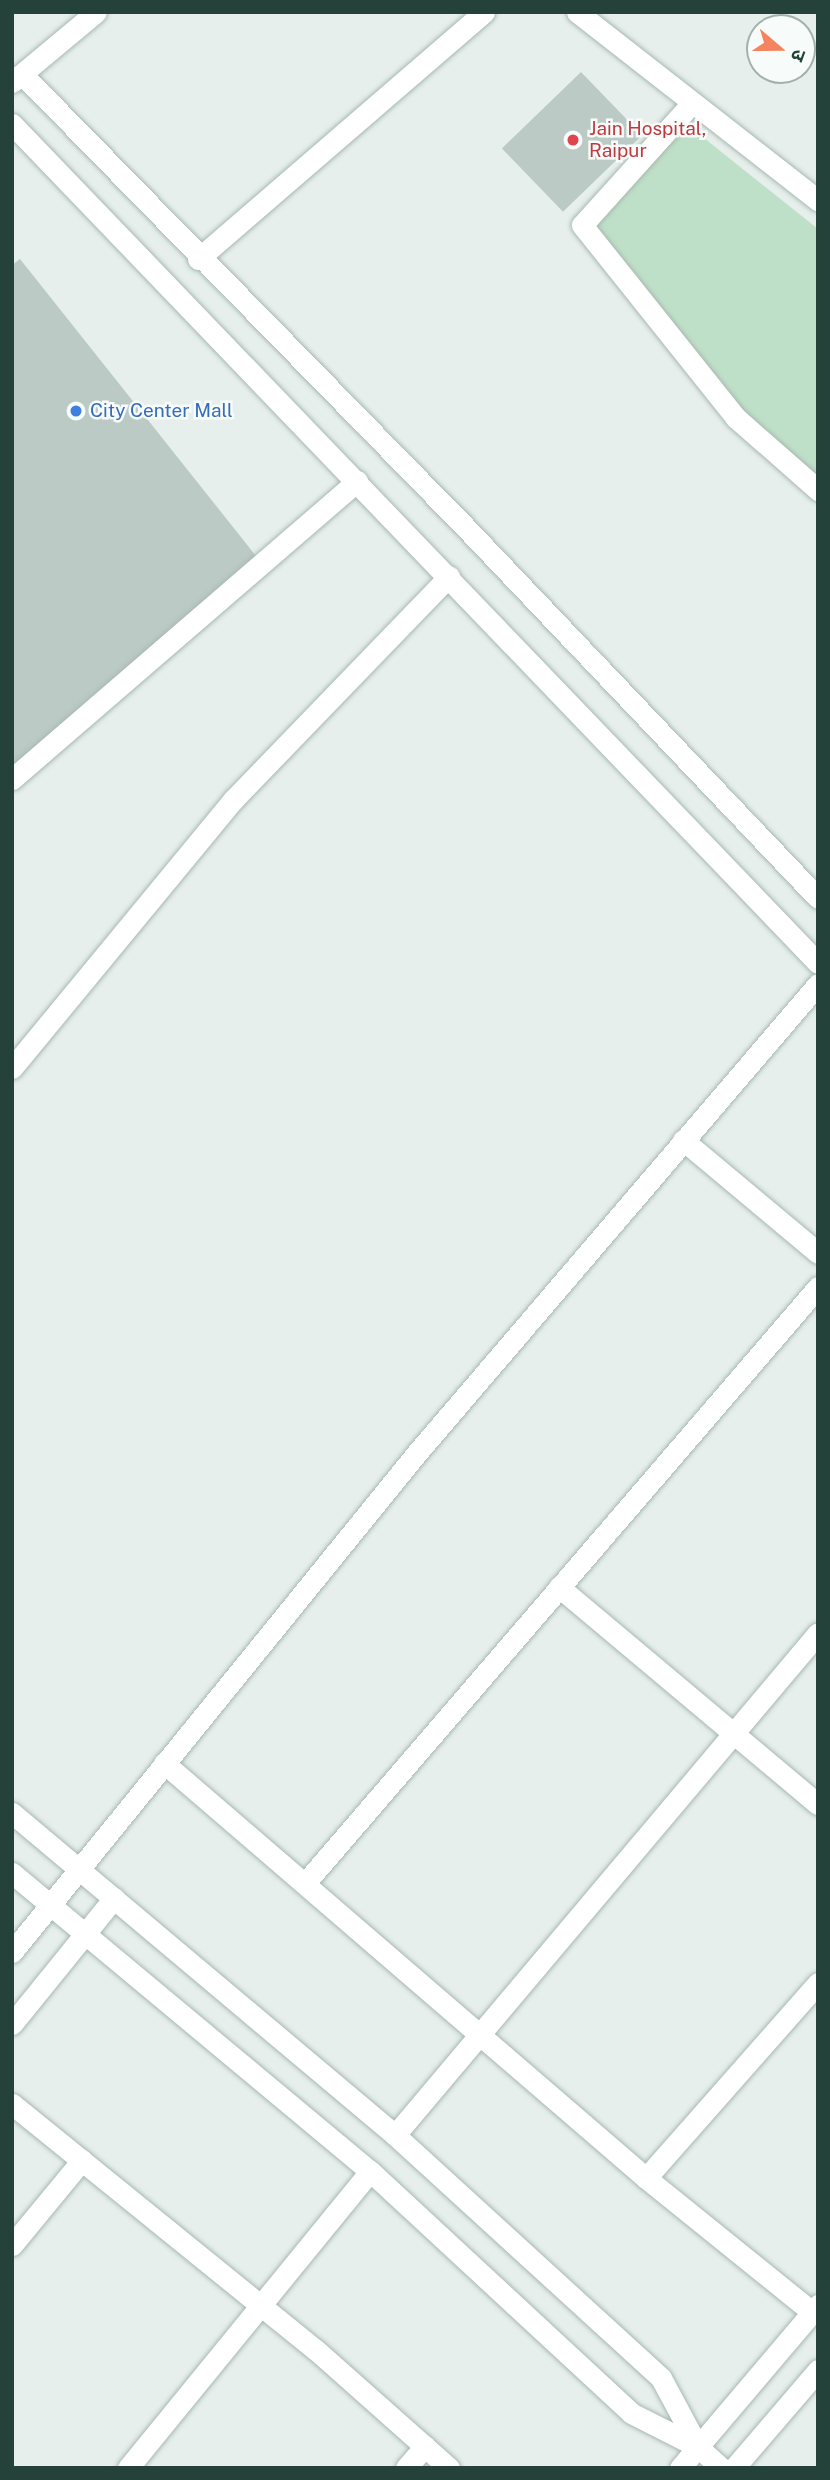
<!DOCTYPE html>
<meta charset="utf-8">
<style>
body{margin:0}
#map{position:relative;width:830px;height:2480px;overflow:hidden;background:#e6efeb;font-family:"Public Sans","Noto Sans Devanagari",sans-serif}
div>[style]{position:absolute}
.green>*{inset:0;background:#bfe0c8}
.building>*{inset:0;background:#bbcac4;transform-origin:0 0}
.roads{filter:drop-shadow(0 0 2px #a8b8b2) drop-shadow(0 0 2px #a8b8b2)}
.street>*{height:21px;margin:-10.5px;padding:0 10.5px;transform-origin:10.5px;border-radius:10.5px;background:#fff}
.dots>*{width:19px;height:19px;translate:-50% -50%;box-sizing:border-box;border:4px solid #f7fbf9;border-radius:50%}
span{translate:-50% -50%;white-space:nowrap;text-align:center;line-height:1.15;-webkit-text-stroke:5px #f7fbf9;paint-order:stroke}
.health-label{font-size:19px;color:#be3a42}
.left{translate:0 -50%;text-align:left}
.shop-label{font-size:19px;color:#366cbe}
.frame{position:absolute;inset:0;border:14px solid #24423a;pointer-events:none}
.north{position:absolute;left:746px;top:14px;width:70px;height:70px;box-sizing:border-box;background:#f7fbf9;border:2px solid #a3b1ad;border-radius:50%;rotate:110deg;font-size:19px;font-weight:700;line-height:28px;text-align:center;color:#24423a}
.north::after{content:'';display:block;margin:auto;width:24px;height:32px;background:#f4845f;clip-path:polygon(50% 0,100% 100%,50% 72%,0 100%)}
</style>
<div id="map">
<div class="green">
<div style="clip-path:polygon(679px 118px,818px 229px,818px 497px,579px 223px)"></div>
</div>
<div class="building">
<div style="left:581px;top:72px;width:88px;height:110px;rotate:46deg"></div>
<div style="clip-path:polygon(20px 259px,256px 556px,12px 792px,12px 265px)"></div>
</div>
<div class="roads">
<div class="street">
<div style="left:577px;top:12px;width:306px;rotate:38deg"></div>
<div style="left:22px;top:74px;width:639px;rotate:45.63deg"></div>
<div style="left:469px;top:531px;width:506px;rotate:46.44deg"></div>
<div style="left:12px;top:82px;width:109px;rotate:-39.8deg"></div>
<div style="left:692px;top:103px;width:164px;rotate:132deg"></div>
<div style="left:582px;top:225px;width:246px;rotate:51.4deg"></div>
<div style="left:735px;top:417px;width:111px;rotate:41.3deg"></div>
<div style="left:12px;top:124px;width:1163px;rotate:46.15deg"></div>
<div style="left:198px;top:259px;width:378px;rotate:-40.8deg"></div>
<div style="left:12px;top:779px;width:456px;rotate:-40.8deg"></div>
<div style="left:12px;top:1068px;width:347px;rotate:-50.5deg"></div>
<div style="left:233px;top:800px;width:311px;rotate:-46deg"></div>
<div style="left:683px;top:1140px;width:176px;rotate:39.9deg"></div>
<div style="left:559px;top:1587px;width:338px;rotate:40deg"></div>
<div style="left:164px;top:1763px;width:636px;rotate:40.73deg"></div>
<div style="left:646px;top:2178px;width:213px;rotate:38.9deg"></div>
<div style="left:12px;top:1813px;width:500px;rotate:40.05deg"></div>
<div style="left:395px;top:2135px;width:360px;rotate:42.4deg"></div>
<div style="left:661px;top:2378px;width:78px;rotate:61.8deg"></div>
<div style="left:12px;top:1873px;width:466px;rotate:39.8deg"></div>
<div style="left:370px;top:2171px;width:356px;rotate:42.8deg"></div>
<div style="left:631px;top:2413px;width:75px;rotate:26.9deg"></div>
<div style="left:698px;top:2447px;width:31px;rotate:42deg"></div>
<div style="left:306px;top:1882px;width:785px;rotate:-49.29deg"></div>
<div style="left:12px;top:1952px;width:641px;rotate:-50.95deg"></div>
<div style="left:416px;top:1454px;width:618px;rotate:-49.46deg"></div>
<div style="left:12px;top:2024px;width:162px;rotate:-51deg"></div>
<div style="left:12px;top:2104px;width:391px;rotate:39deg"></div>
<div style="left:316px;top:2350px;width:178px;rotate:41.6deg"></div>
<div style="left:395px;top:2135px;width:656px;rotate:-49.88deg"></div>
<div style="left:646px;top:2178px;width:260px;rotate:-48.6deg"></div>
<div style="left:12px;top:2245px;width:110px;rotate:-50.5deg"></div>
<div style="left:128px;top:2468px;width:383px;rotate:-50.8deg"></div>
<div style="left:406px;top:2468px;width:29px;rotate:-49deg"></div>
<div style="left:680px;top:2468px;width:214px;rotate:-49.7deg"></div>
<div style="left:734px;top:2468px;width:129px;rotate:-49.4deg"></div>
</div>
</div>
<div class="dots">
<div style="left:573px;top:140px;background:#e0444e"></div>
<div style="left:76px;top:411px;background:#3f7fe0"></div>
</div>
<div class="health-label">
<span class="left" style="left:589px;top:140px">Jain Hospital,<br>Raipur</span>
</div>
<div class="shop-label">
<span class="left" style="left:90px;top:411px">City Center Mall</span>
</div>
<div class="frame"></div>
<div class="north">उ</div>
</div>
